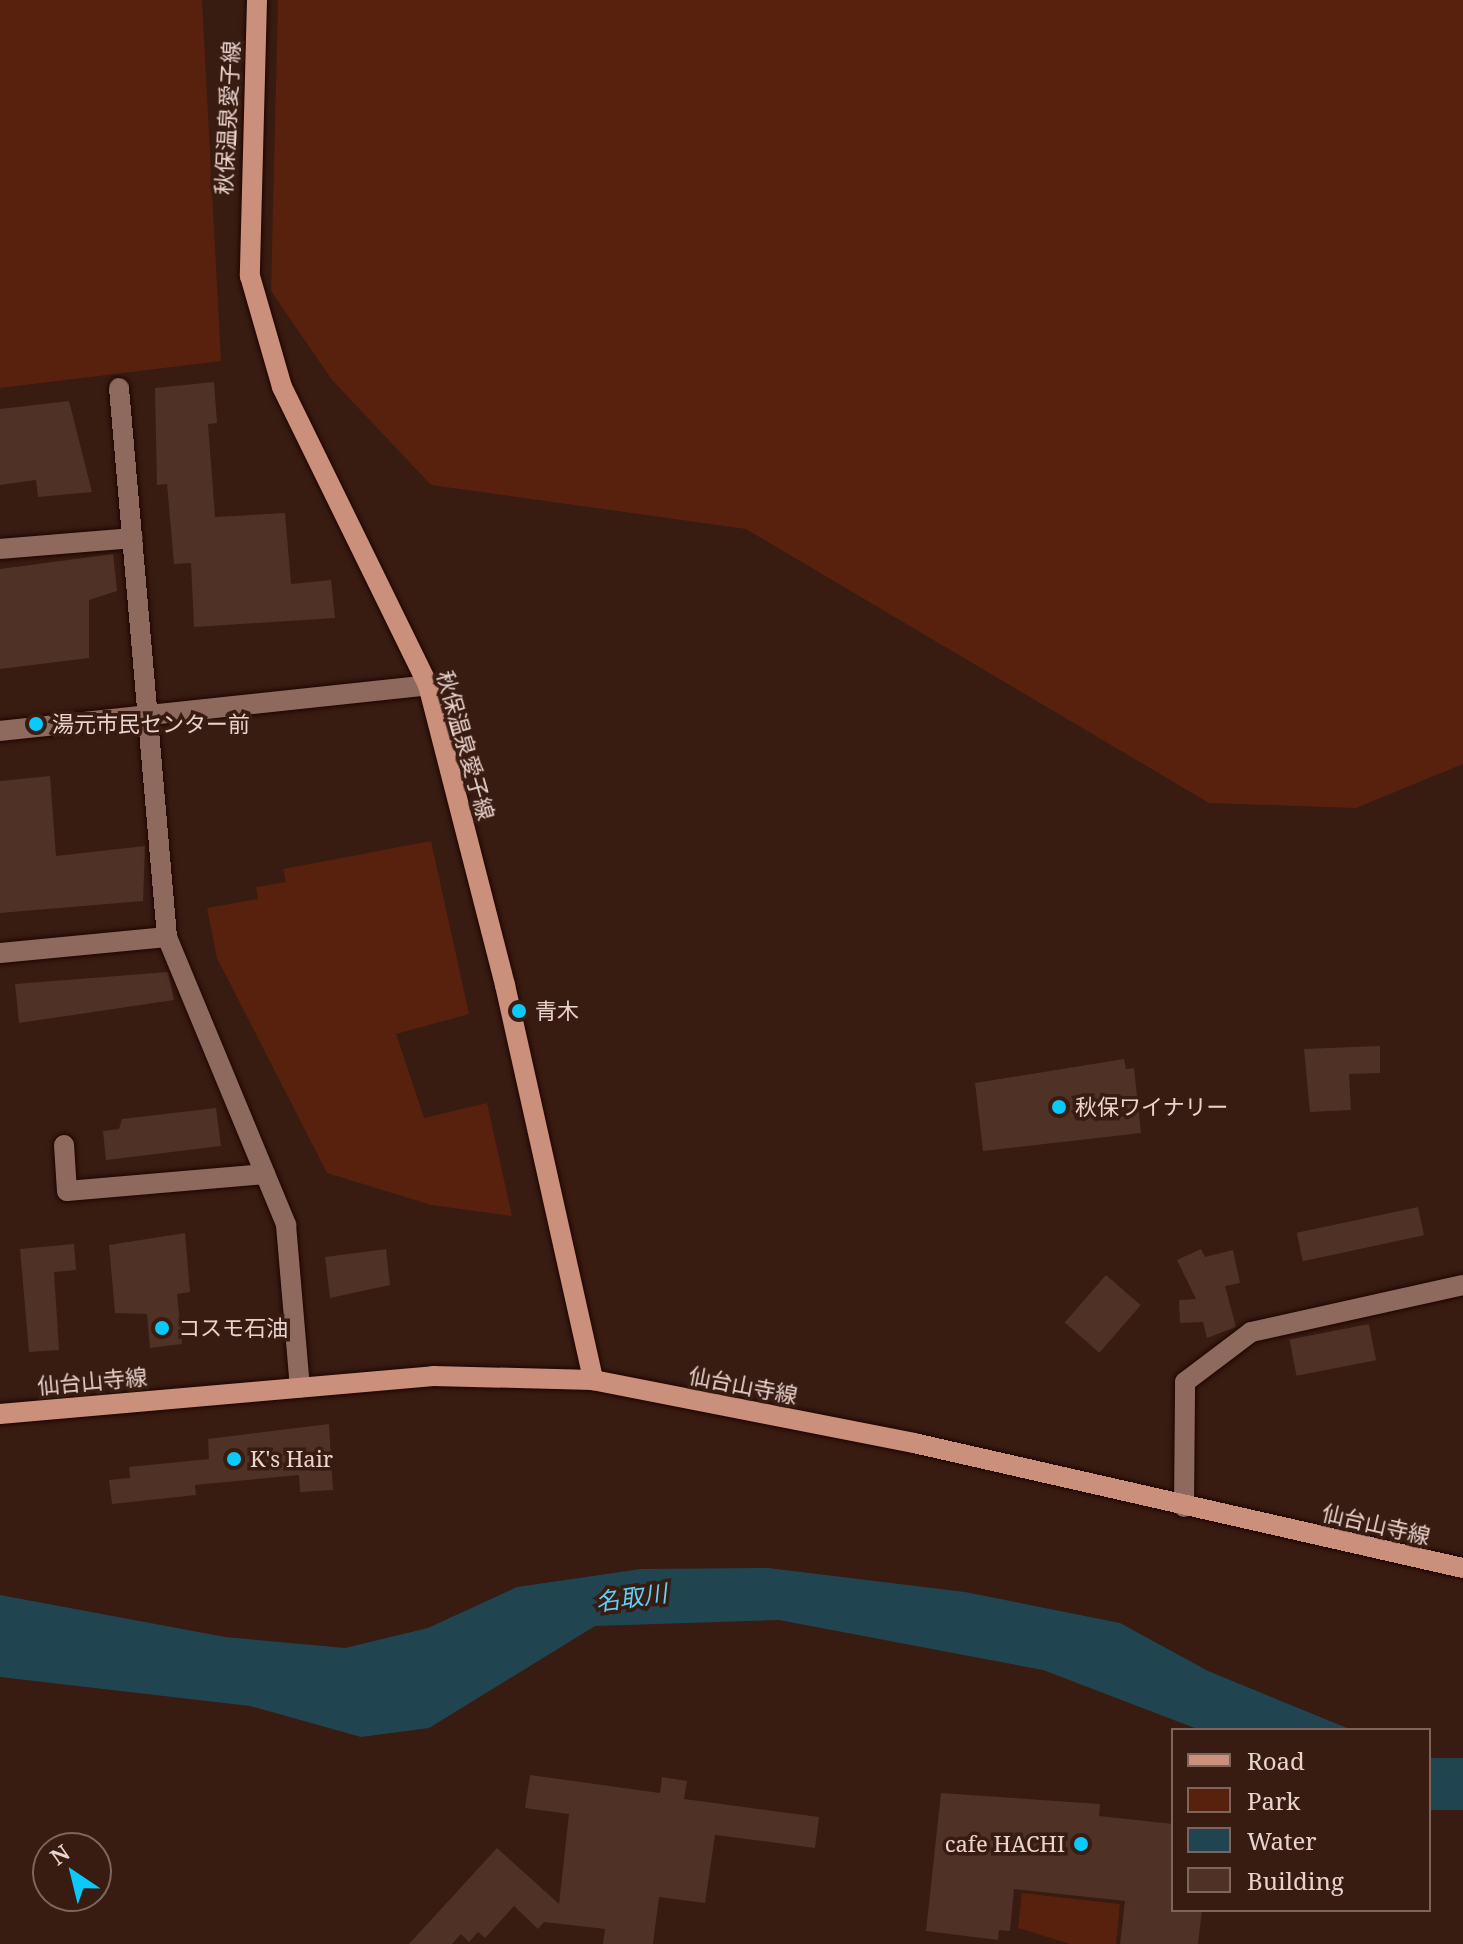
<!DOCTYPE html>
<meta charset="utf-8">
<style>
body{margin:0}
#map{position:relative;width:1463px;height:1944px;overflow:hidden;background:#381b11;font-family:"Noto Serif","Noto Sans JP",serif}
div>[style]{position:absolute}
.green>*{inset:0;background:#57210e}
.water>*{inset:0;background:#204551;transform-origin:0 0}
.building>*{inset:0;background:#503126;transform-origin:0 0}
.roads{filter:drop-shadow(0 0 2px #1e0500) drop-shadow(0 0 2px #1e0500)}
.minor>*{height:20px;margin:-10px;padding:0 10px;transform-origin:10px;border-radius:10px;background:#8e6a5e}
.major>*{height:20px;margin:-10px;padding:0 10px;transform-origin:10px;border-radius:10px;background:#cb907c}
.dots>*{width:22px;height:22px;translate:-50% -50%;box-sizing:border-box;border:4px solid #381b11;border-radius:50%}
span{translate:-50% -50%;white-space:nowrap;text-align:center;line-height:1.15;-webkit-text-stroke:7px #381b11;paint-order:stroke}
.street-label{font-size:22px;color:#e8d3cd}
.poi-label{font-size:22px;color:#e8d3cd}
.left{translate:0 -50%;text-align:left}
.right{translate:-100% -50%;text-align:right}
.water-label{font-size:24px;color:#5bd2f9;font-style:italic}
.legend{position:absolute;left:1171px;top:1728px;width:260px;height:184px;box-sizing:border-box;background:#381b11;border:2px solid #7e655c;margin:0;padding:10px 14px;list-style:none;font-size:24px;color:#e8d3cd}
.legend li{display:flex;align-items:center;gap:16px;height:40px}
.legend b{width:40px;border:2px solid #7e655c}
.north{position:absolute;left:32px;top:1832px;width:80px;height:80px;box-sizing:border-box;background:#381b11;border:2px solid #7e655c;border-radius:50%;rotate:325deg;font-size:22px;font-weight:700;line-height:32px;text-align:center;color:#e8d3cd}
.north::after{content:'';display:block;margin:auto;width:28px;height:36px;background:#0bcafa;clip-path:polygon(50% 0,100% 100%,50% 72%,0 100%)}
</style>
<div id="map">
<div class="green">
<div style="clip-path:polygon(0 0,202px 0,221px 361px,0 388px)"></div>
<div style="clip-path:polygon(278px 0,1463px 0,1463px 764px,1356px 808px,1209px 803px,746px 529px,431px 485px,332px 380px,271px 291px)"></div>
<div style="clip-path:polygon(431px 841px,469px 1014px,396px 1034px,424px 1118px,487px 1103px,512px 1216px,431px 1205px,327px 1173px,217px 958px,207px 908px,258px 899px,256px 887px,286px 882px,283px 869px)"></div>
<div style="clip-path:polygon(1022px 1893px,1120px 1904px,1116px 1944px,1070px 1944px,1018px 1928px)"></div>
</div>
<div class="water">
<div style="clip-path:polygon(768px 1568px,965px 1592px,1120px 1623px,1208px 1671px,1352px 1730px,1200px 1730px,1043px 1670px,779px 1620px,595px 1626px,429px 1728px,361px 1737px,250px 1706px,0 1677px,0 1595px,225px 1637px,345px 1648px,428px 1628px,517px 1587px,641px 1569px)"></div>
<div style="left:1463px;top:1758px;width:52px;height:34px;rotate:90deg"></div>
</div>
<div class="building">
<div style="clip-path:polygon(214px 382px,217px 423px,208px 424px,215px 517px,285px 513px,291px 584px,331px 580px,335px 618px,194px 627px,191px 563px,174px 564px,167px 484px,157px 485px,155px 388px)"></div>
<div style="clip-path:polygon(69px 401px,92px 492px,38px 497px,36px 480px,0 485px,0 409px)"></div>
<div style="clip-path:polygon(113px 554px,117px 591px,89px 600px,89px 658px,0 669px,0 569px)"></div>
<div style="clip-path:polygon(50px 776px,56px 856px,145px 846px,143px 901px,0 913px,0 781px)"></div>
<div style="clip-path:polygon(168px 972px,174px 1000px,19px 1023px,15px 984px)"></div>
<div style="clip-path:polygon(1380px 1046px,1380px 1073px,1349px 1074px,1351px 1110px,1310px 1112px,1304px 1049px)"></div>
<div style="clip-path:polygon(1124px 1059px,1126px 1069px,1134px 1068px,1141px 1133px,983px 1151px,975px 1083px)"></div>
<div style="clip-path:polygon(216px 1108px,221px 1146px,106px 1160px,103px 1131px,119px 1129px,122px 1119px)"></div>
<div style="left:1418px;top:1207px;width:29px;height:124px;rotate:78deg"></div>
<div style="clip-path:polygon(185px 1233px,190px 1292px,177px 1294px,182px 1344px,150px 1348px,147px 1314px,115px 1313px,109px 1245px)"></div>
<div style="clip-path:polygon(74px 1244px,76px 1270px,54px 1272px,59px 1350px,29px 1352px,20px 1249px)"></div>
<div style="clip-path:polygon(386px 1249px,390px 1285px,330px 1298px,325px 1257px)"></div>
<div style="clip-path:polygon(1201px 1249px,1205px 1257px,1233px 1250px,1240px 1283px,1225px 1286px,1236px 1327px,1207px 1338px,1203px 1322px,1180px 1323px,1179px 1300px,1196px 1299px,1177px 1260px)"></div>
<div style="left:1106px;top:1275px;width:46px;height:63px;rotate:41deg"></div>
<div style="left:1369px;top:1324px;width:37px;height:81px;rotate:79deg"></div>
<div style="clip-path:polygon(329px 1424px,333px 1490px,300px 1492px,299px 1475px,195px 1485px,196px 1495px,112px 1504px,109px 1480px,130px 1478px,129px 1467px,209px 1459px,208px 1439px)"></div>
<div style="clip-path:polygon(530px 1775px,660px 1793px,662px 1777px,687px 1781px,684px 1799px,819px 1817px,815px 1848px,715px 1835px,705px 1903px,659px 1897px,653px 1944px,603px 1944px,605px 1929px,544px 1922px,538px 1929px,514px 1906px,485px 1938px,478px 1932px,469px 1942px,461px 1934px,452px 1944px,409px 1944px,497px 1848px,559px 1904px,569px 1814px,525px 1808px)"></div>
<div style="clip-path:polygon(941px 1793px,1100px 1804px,1099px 1816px,1173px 1824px,1173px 1910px,1202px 1910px,1198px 1944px,1120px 1944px,1125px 1901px,1014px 1889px,1010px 1931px,999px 1930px,998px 1940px,926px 1931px)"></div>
</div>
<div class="roads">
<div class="minor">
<div style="left:119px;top:388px;width:551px;rotate:85deg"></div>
<div style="left:167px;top:937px;width:312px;rotate:67.5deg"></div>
<div style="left:286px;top:1225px;width:163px;rotate:85.1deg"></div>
<div style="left:0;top:549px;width:133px;rotate:-4.7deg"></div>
<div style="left:0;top:731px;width:430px;rotate:-6.1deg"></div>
<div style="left:0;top:953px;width:168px;rotate:-5.5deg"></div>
<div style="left:64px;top:1145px;width:46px;rotate:86.3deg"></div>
<div style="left:67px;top:1191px;width:199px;rotate:-4.9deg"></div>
<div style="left:1184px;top:1507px;width:125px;rotate:-89.5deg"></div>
<div style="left:1185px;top:1382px;width:83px;rotate:-37.1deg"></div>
<div style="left:1251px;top:1332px;width:217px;rotate:-12.5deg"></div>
</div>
<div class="major">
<div style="left:257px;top:0;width:276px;rotate:91.5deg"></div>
<div style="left:250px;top:276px;width:116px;rotate:73.9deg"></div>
<div style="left:282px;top:387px;width:332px;rotate:63.9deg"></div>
<div style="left:428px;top:685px;width:310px;rotate:75.6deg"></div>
<div style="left:505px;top:985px;width:405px;rotate:77.4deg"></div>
<div style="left:0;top:1414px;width:435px;rotate:-5deg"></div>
<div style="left:433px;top:1376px;width:160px;rotate:1.4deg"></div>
<div style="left:593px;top:1380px;width:327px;rotate:11.1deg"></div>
<div style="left:914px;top:1443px;width:563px;rotate:12.83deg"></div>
</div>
</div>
<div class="dots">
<div style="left:36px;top:724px;background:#0bcafa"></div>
<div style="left:519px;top:1011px;background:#0bcafa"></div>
<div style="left:1059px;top:1107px;background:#0bcafa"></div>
<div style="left:162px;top:1328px;background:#0bcafa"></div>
<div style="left:234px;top:1459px;background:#0bcafa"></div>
<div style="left:1081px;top:1844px;background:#0bcafa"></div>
</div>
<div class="street-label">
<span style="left:227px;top:118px;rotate:-87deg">秋保温泉愛子線</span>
<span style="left:466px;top:745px;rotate:74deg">秋保温泉愛子線</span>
<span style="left:92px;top:1381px;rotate:-5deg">仙台山寺線</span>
<span style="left:743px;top:1385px;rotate:11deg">仙台山寺線</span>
<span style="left:1376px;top:1524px;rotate:13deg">仙台山寺線</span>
</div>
<div class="poi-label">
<span class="left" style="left:52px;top:724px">湯元市民センター前</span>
<span class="left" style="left:535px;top:1011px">青木</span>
<span class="left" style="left:1075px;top:1107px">秋保ワイナリー</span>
<span class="left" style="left:178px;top:1328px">コスモ石油</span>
<span class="left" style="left:250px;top:1459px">K's Hair</span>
<span class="right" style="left:1065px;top:1844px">cafe HACHI</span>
</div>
<div class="water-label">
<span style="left:631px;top:1597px;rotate:-8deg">名取川</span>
</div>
<ul class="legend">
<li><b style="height:10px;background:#cb907c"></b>Road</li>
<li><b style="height:22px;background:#57210e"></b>Park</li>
<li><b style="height:22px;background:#204551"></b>Water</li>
<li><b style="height:22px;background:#503126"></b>Building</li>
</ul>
<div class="north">N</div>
</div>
